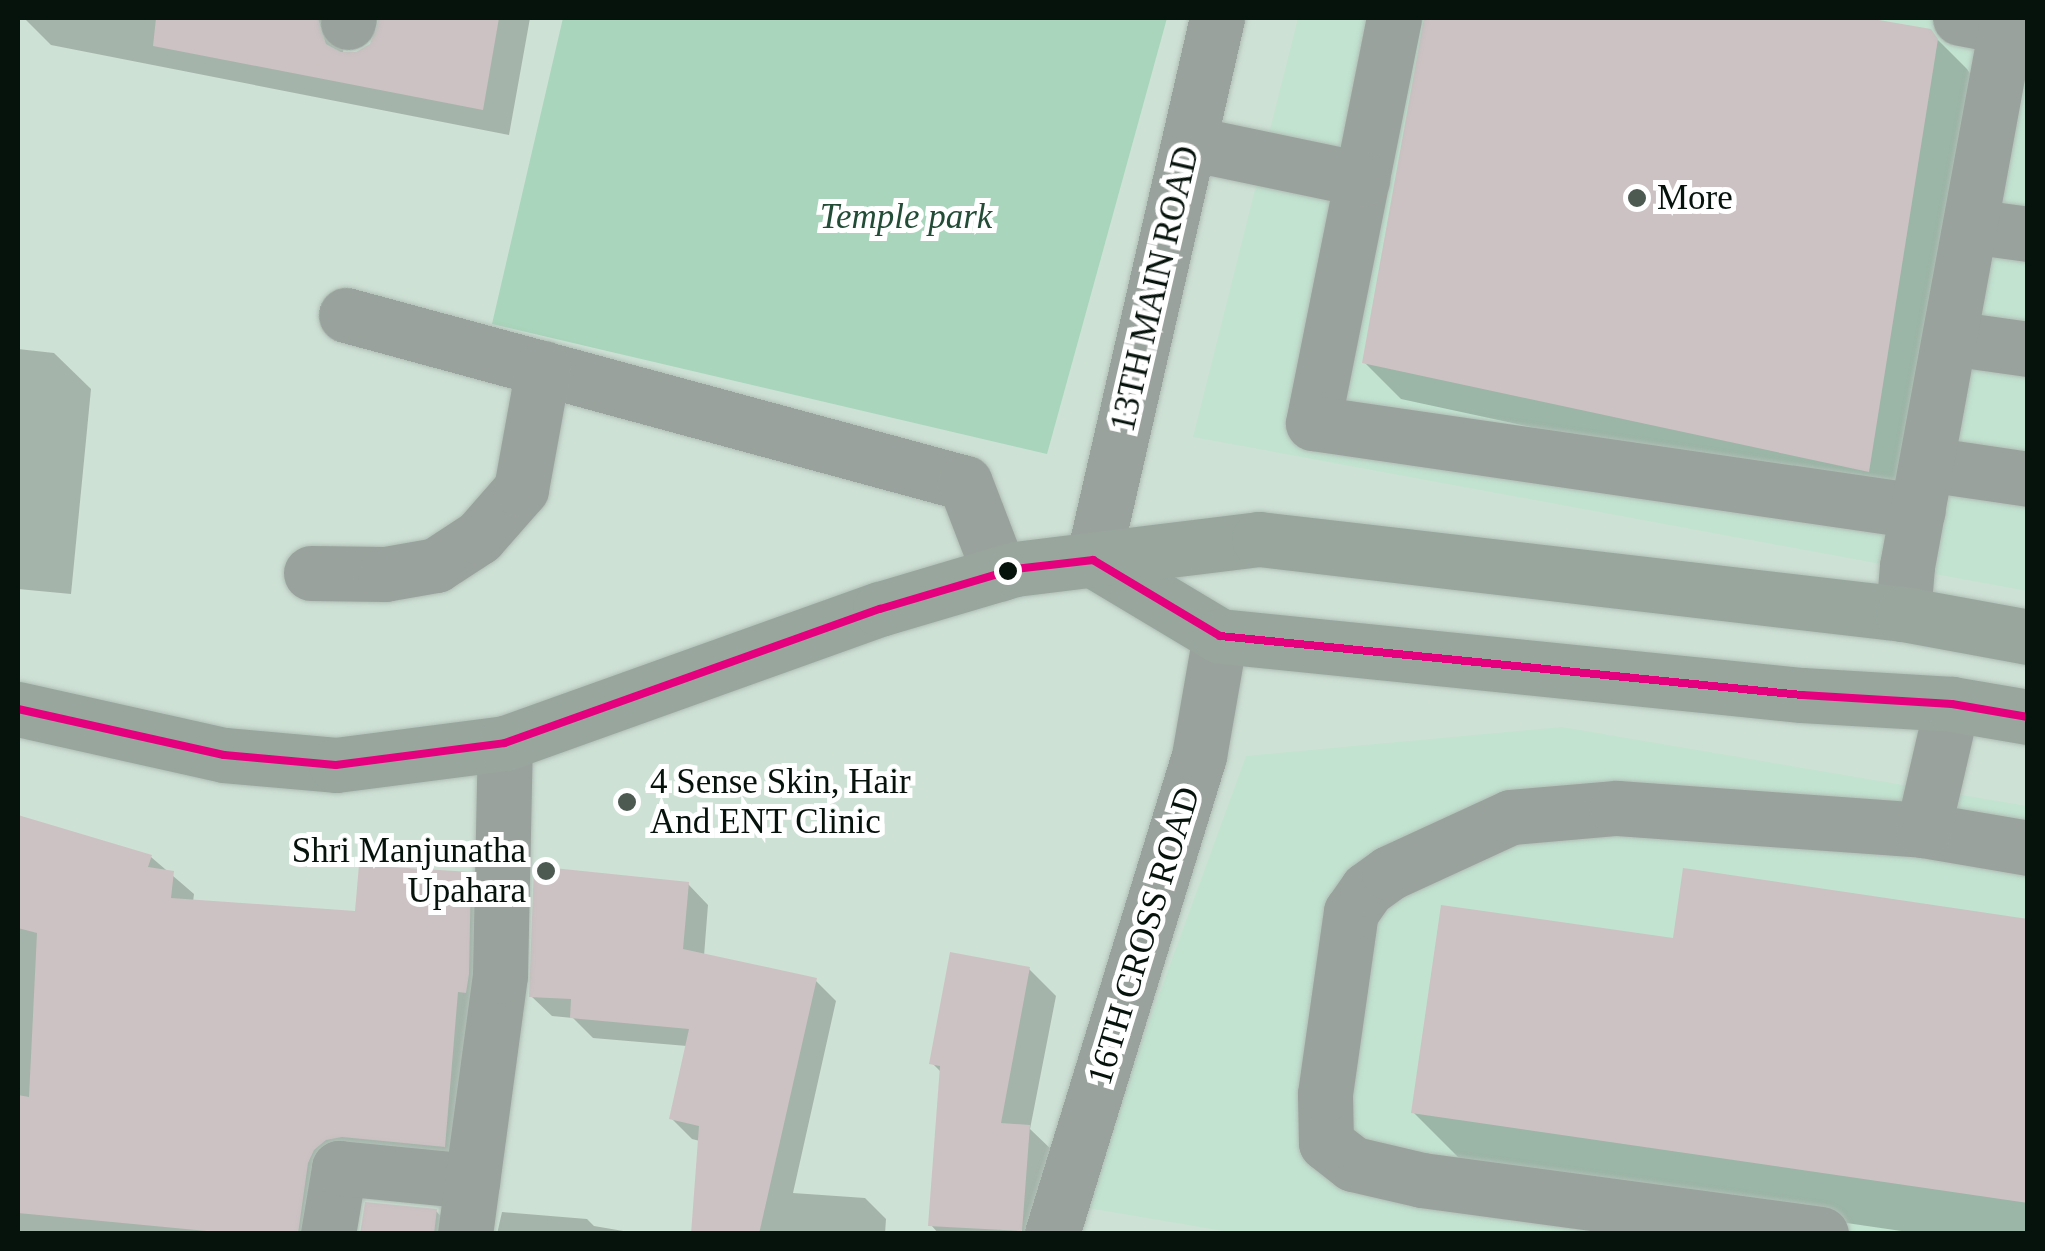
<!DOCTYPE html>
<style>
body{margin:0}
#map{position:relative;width:2045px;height:1251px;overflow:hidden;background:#cee1d5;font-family:"Times New Roman",serif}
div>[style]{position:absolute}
.built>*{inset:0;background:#c2e3d0}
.green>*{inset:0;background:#a8d5bb}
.shadow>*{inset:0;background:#0003}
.building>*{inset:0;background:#ccc2c3}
.roads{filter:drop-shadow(0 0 2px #b0beb6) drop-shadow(0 0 2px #b0beb6)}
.minor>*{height:55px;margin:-27.5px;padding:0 27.5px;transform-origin:27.5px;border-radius:27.5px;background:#9aa29d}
.major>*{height:55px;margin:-27.5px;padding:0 27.5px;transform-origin:27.5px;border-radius:27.5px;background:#98a69e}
.bus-1>*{height:8px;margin:-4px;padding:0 4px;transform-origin:4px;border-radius:4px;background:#e5007d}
.dots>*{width:28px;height:28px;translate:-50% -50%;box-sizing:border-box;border:5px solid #fff;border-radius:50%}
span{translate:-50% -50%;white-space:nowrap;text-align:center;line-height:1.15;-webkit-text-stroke:10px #fff;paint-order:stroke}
.poi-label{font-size:35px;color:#06120c}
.left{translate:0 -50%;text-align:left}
.right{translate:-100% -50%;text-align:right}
.park-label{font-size:35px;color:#224c36;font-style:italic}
.street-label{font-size:35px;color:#06120c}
.frame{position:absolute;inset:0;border:20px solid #06120c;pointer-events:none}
</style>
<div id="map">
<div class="built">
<div style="clip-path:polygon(1298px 18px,2027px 18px,2027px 591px,1193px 437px)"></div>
<div style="clip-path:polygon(1562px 727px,2027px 806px,2027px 1233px,1241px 1234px,1082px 1207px,1246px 756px)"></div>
</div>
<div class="green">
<div style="clip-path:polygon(563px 18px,1167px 18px,1047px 454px,492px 324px)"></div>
</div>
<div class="shadow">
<div style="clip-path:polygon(24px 18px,361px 18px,344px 37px,343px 54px,356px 55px,373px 45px,381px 18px,530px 18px,509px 135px,51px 45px)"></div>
<div style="clip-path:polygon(1425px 18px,1854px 18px,1930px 32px,1967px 69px,1973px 78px,1906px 508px,1401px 399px,1364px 362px)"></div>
<div style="clip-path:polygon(18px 349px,54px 353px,91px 389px,71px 594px,18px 589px)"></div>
<div style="clip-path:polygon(18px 819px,151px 857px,194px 894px,193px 902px,357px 914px,470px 875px,491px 896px,465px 1167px,364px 1157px,320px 1234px,18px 1234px)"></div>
<div style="clip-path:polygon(688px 884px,708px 905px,704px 956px,816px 981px,836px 1001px,793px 1193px,865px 1198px,886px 1219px,885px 1234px,693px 1234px,700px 1141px,692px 1139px,671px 1118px,687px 1046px,593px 1038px,573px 1018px,552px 1016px,531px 996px)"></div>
<div style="clip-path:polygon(2028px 921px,2028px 1234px,1922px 1234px,1469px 1168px,1414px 1113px)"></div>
<div style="clip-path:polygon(1029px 969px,1056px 996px,1030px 1129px,1056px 1154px,1049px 1234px,939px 1234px,931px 1225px,942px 1073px,932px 1063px)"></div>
<div style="clip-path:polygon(367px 1205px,436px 1211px,457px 1234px,360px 1234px)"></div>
<div style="clip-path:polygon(502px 1212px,587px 1219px,594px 1226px,641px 1234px,497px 1234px)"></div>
</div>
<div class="building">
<div style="clip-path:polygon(156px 18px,318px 18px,326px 44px,341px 52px,356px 52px,370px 44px,379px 18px,499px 18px,483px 110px,153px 46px)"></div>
<div style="clip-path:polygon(1424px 18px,1867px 18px,1931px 29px,1938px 39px,1869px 472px,1362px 363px)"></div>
<div style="clip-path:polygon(18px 815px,152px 855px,148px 867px,174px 871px,171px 898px,355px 911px,359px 865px,471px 872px,469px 974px,466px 993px,458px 992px,445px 1147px,342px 1137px,326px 1140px,314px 1150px,308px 1163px,298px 1234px,238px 1234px,18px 1213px,18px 1095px,29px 1097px,37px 933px,18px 928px)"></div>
<div style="clip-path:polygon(534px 866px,689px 882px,683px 949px,817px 978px,759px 1234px,691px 1234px,699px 1126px,669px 1119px,689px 1029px,570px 1018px,571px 999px,529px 997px)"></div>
<div style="clip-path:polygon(1683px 868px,2028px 919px,2028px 1203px,1411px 1113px,1441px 905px,1673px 938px)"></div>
<div style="clip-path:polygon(950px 952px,1030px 967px,1001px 1123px,1030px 1125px,1022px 1231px,928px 1226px,940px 1066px,929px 1064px)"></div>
<div style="clip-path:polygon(365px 1202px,437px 1209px,434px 1234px,360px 1234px)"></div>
</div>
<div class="roads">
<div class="minor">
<div style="left:1394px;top:18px;width:413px;rotate:101.3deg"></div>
<div style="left:1313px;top:423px;width:611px;rotate:8.28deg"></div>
<div style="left:1960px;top:18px;width:69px;rotate:10.8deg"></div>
<div style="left:348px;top:22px;width:4px;rotate:-76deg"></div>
<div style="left:1189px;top:143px;width:177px;rotate:11.8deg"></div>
<div style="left:1970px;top:226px;width:59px;rotate:7.9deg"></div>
<div style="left:346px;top:315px;width:641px;rotate:15.18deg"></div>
<div style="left:965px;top:483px;width:97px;rotate:69deg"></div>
<div style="left:1950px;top:338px;width:79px;rotate:8deg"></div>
<div style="left:1927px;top:464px;width:102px;rotate:8.4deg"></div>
<div style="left:1093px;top:560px;width:556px;rotate:-77.11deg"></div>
<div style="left:311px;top:573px;width:74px;rotate:0.8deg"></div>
<div style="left:385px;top:574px;width:52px;rotate:-10deg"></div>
<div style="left:436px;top:565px;width:51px;rotate:-33.1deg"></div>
<div style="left:479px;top:537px;width:64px;rotate:-48.8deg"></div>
<div style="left:521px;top:489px;width:123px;rotate:-79.7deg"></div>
<div style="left:1903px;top:614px;width:48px;rotate:-85.2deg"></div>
<div style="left:1907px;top:566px;width:548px;rotate:-79.59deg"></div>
<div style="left:1923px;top:830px;width:107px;rotate:9.7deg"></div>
<div style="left:328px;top:1234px;width:67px;rotate:-80.5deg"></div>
<div style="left:339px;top:1168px;width:134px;rotate:5.6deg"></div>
<div style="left:465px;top:1234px;width:260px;rotate:-82.3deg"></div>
<div style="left:500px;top:976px;width:233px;rotate:-88.8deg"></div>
<div style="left:1052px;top:1234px;width:500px;rotate:-72.91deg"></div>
<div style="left:1199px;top:756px;width:122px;rotate:-80.1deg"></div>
<div style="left:1821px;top:1234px;width:403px;rotate:-172.3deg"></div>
<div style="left:1422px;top:1180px;width:71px;rotate:-166.9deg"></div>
<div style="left:1353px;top:1164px;width:34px;rotate:-142deg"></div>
<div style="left:1326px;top:1143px;width:49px;rotate:-91.2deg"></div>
<div style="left:1325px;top:1094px;width:184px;rotate:-81.9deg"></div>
<div style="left:1351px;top:912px;width:28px;rotate:-55deg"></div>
<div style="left:1367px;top:889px;width:27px;rotate:-36deg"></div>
<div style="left:1389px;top:873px;width:134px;rotate:-24.7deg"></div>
<div style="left:1511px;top:817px;width:106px;rotate:-4.9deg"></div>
<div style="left:1617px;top:808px;width:307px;rotate:4.1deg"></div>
<div style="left:1923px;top:830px;width:129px;rotate:-77deg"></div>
</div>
<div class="major">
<div style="left:1093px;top:560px;width:148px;rotate:30.9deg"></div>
<div style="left:1220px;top:636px;width:585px;rotate:5.79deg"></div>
<div style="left:1802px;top:695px;width:150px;rotate:3.4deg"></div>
<div style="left:1952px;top:704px;width:77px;rotate:9.7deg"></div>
<div style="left:18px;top:709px;width:211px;rotate:12.6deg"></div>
<div style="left:224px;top:755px;width:112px;rotate:5.1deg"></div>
<div style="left:336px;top:765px;width:170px;rotate:-7.4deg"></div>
<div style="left:505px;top:743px;width:398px;rotate:-19.7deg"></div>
<div style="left:880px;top:609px;width:141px;rotate:-16.5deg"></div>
<div style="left:1015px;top:569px;width:246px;rotate:-7deg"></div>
<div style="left:1259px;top:539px;width:648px;rotate:6.64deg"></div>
<div style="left:1903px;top:614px;width:127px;rotate:10.4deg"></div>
</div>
</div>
<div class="bus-1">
<div style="left:18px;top:709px;width:211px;rotate:12.6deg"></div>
<div style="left:224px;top:755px;width:112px;rotate:5.1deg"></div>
<div style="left:336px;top:765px;width:170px;rotate:-7.4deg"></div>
<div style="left:505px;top:743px;width:398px;rotate:-19.7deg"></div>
<div style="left:880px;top:609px;width:141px;rotate:-16.5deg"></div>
<div style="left:1015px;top:569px;width:79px;rotate:-6.6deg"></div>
<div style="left:1093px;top:560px;width:148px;rotate:30.9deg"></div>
<div style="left:1220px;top:636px;width:585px;rotate:5.79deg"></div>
<div style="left:1802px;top:695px;width:150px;rotate:3.4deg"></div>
<div style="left:1952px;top:704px;width:77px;rotate:9.7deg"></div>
</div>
<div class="dots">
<div style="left:1637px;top:198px;background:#4c5a52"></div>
<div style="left:1008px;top:571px;background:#06120c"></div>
<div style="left:627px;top:802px;background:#4c5a52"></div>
<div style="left:546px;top:871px;background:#4c5a52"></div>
</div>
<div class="poi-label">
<span class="left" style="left:1657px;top:198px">More</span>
<span class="left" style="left:650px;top:802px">4 Sense Skin, Hair<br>And ENT Clinic</span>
<span class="right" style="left:526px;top:871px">Shri Manjunatha<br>Upahara</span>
</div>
<div class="park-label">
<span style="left:906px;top:217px">Temple park</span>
</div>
<div class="street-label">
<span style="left:1155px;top:289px;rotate:-77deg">13TH MAIN ROAD</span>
<span style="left:1144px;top:936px;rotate:-73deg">16TH CROSS ROAD</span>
</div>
<div class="frame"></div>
</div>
